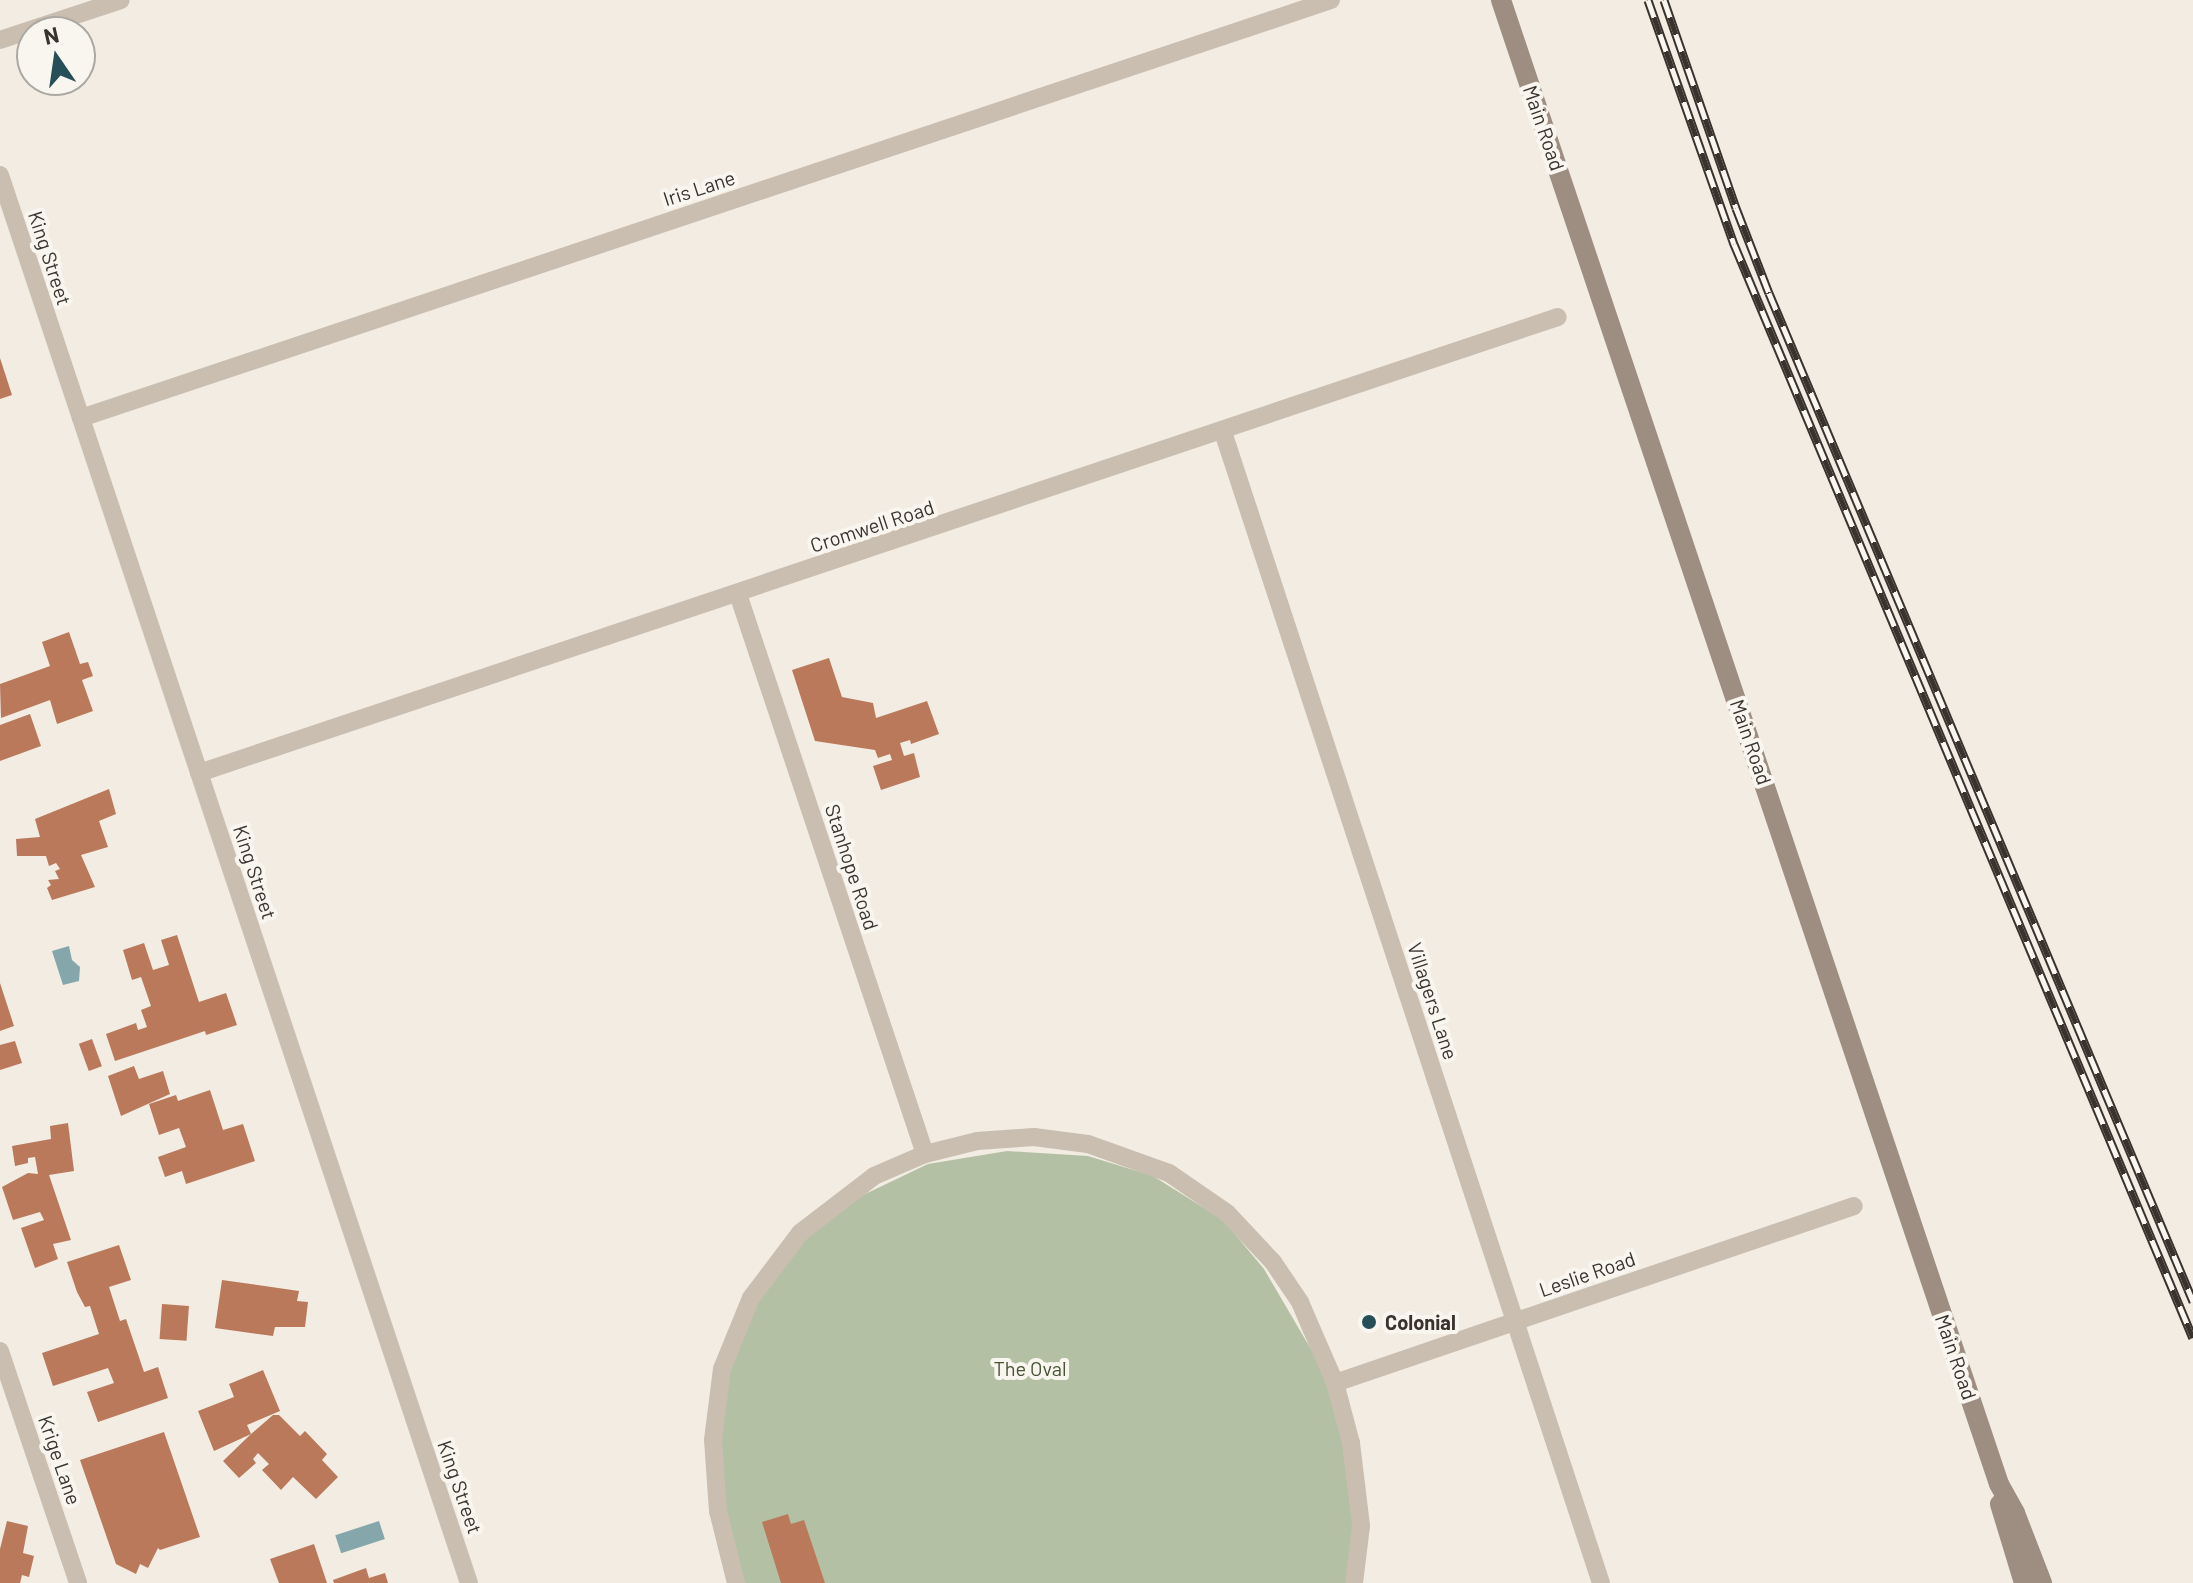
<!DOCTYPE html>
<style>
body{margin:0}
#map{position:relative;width:2193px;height:1583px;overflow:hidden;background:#f2ece3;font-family:Barlow,sans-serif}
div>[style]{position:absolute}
.green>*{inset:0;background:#b4c0a4}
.water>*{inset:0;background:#85a7ac;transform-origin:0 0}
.building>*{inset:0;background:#b9795a;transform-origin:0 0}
.street>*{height:18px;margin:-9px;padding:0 9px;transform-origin:9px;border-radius:9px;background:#c9beb0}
.secondary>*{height:20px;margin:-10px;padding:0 10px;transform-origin:10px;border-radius:10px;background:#9d8e81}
.rail>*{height:9px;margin-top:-4.5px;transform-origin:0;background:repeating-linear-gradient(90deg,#f9f6f0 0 18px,#39322d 0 36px);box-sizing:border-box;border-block:2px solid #39322d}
.dots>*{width:22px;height:22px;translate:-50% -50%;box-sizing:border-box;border:4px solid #f9f6f0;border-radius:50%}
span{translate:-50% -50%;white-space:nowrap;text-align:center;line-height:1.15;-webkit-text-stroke:8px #f9f6f0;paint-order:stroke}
.street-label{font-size:20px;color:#39322d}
.poi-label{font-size:20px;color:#39322d;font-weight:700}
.left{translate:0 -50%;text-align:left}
.park-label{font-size:20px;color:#465533}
.north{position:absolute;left:16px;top:16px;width:80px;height:80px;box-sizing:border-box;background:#f9f6f0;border:2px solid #aca8a2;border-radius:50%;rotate:347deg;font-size:22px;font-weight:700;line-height:32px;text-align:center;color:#39322d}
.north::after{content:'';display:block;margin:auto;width:28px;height:36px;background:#264f57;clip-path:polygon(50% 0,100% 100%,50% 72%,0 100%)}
</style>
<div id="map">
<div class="green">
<div style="clip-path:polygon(1007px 1151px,1088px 1156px,1153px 1176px,1223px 1220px,1264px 1269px,1336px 1392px,1350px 1473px,1355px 1560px,1348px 1583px,740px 1583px,713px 1440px,723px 1359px,750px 1312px,801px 1241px,859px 1197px,928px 1164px)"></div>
</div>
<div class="water">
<div style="clip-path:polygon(69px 946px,72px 960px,80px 967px,79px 981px,63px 985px,52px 951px)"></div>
<div style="left:379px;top:1521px;width:19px;height:46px;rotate:72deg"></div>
</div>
<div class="building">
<div style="clip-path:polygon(0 358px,12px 395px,0 399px)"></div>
<div style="clip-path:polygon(69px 632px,80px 664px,88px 662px,93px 676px,82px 680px,93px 711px,57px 724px,50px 700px,1px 718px,0 684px,50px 666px,42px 642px)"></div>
<div style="clip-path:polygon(829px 658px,842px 697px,873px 703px,876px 718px,927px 701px,939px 734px,911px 744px,910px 740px,900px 743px,904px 756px,914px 753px,920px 777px,881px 790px,873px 766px,892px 760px,890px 754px,878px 758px,875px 750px,815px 741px,792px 670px)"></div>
<div style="clip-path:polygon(30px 714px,41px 746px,0 761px,0 725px)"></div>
<div style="clip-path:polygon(109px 789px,116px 814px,99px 821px,108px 847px,81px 855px,95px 887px,52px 900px,47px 888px,51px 885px,48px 880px,59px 879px,55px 871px,60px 869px,56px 863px,49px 866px,46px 856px,17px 856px,16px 839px,40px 837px,35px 819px)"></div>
<div style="clip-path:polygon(177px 935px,199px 1002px,226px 993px,237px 1025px,206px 1035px,205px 1031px,115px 1061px,106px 1034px,136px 1023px,138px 1030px,147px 1027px,141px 1010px,151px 1006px,141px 977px,132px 980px,123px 950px,144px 943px,153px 970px,169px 965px,161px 940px)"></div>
<div style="clip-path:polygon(0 983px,14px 1026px,0 1031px)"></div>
<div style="left:92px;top:1039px;width:29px;height:14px;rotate:70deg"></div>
<div style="clip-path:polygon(15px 1041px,22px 1063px,0 1070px,0 1045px)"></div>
<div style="clip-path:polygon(134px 1066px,139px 1079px,163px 1071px,170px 1094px,121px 1116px,108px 1076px)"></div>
<div style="clip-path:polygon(210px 1090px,223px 1130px,243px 1124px,255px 1161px,186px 1184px,182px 1171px,165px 1177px,158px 1157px,186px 1147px,179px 1128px,159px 1135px,149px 1104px,176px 1095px,178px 1101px)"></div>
<div style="clip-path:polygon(68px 1123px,74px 1171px,49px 1175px,71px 1240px,53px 1244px,58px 1259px,35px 1268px,21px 1228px,44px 1220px,40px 1212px,13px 1220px,2px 1187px,28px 1173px,38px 1174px,35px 1157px,28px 1158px,28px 1163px,15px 1166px,12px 1146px,51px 1139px,50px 1126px)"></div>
<div style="clip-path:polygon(119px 1245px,131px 1280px,109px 1287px,120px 1321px,126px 1319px,144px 1372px,158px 1367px,168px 1398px,98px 1422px,87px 1392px,114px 1383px,108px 1368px,53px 1386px,42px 1353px,99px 1334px,90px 1306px,85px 1307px,77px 1292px,67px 1262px)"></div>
<div style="clip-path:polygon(222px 1280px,299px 1291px,297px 1301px,308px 1302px,305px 1327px,275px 1327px,273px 1336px,215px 1328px)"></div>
<div style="left:162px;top:1304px;width:27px;height:35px;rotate:4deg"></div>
<div style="clip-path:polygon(263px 1370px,280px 1411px,247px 1425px,251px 1434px,273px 1415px,279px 1415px,300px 1436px,305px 1431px,327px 1454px,322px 1460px,338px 1477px,316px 1499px,293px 1477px,281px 1490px,262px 1470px,269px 1464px,258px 1453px,253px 1459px,256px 1463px,239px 1478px,223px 1461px,251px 1434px,214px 1451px,198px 1411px,234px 1397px,229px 1384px)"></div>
<div style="clip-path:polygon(164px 1432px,200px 1537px,160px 1550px,158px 1548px,148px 1568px,140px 1564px,136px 1574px,116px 1564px,80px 1460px)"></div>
<div style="clip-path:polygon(788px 1514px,791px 1524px,804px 1520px,825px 1583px,781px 1583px,762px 1522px)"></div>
<div style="clip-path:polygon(7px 1521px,28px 1526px,23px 1553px,34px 1556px,29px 1577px,22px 1575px,20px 1583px,0 1583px,0 1549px)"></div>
<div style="clip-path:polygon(314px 1544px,327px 1583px,279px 1583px,270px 1559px)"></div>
<div style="clip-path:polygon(366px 1568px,369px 1578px,385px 1573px,388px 1583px,334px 1583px,333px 1580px)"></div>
</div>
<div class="street">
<div style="left:0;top:40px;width:127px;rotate:-18.3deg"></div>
<div style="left:0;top:175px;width:1484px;rotate:71.58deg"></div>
<div style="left:81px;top:418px;width:1318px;rotate:-18.49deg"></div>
<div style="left:1223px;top:432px;width:1211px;rotate:71.82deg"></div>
<div style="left:738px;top:594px;width:590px;rotate:71.53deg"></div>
<div style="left:199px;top:773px;width:1433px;rotate:-18.55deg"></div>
<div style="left:0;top:1351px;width:245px;rotate:71.4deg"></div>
<div style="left:1335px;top:1383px;width:548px;rotate:-18.83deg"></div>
<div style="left:736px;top:1583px;width:74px;rotate:-104deg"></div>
<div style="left:718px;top:1511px;width:71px;rotate:-94deg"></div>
<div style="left:713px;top:1440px;width:72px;rotate:-82.8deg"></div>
<div style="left:722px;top:1369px;width:77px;rotate:-67.8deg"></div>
<div style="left:751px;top:1298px;width:81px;rotate:-53deg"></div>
<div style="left:800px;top:1233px;width:93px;rotate:-37.6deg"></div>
<div style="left:874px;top:1176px;width:56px;rotate:-23.3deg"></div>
<div style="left:925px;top:1154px;width:54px;rotate:-14deg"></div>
<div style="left:977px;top:1141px;width:57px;rotate:-4deg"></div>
<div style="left:1034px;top:1137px;width:54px;rotate:7.4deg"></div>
<div style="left:1088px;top:1144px;width:86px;rotate:19.7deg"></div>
<div style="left:1169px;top:1173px;width:70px;rotate:34.6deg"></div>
<div style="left:1227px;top:1213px;width:67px;rotate:46.8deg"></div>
<div style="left:1273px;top:1262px;width:48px;rotate:56deg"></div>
<div style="left:1300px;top:1302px;width:30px;rotate:67deg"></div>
<div style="left:1312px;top:1330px;width:58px;rotate:66.5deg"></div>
<div style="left:1335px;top:1383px;width:62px;rotate:75.1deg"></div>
<div style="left:1351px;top:1443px;width:84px;rotate:83.1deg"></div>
<div style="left:1361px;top:1526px;width:57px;rotate:97deg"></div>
</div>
<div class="secondary">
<div style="left:1501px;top:0;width:1565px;rotate:71.45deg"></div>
<div style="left:1999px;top:1484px;width:33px;rotate:61deg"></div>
<div style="left:2015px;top:1513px;width:75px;rotate:68.9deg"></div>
<div style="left:2000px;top:1504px;width:83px;rotate:73.1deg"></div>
</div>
<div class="rail">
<div style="left:1648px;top:0;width:259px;rotate:70.6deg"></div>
<div style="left:1734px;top:244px;width:1186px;rotate:67.24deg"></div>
<div style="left:1664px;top:0;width:220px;rotate:70.9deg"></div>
<div style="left:1736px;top:208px;width:91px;rotate:68.8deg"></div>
<div style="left:1769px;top:293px;width:1094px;rotate:67.19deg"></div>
</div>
<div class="dots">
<div style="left:1369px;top:1322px;background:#264f57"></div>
</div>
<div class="street-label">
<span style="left:1544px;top:128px;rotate:71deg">Main Road</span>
<span style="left:699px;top:188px;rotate:-18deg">Iris Lane</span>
<span style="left:50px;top:258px;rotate:72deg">King Street</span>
<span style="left:872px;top:526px;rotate:-18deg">Cromwell Road</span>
<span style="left:1751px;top:742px;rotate:71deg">Main Road</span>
<span style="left:852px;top:867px;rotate:72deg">Stanhope Road</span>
<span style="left:255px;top:872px;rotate:72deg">King Street</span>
<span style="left:1433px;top:1001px;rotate:72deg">Villagers Lane</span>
<span style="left:1587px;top:1274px;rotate:-19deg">Leslie Road</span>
<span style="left:1956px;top:1357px;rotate:71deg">Main Road</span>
<span style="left:60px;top:1460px;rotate:71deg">Krige Lane</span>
<span style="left:460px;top:1487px;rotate:71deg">King Street</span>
</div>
<div class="poi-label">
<span class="left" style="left:1385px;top:1322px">Colonial</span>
</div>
<div class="park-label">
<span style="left:1030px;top:1368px">The Oval</span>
</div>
<div class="north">N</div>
</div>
